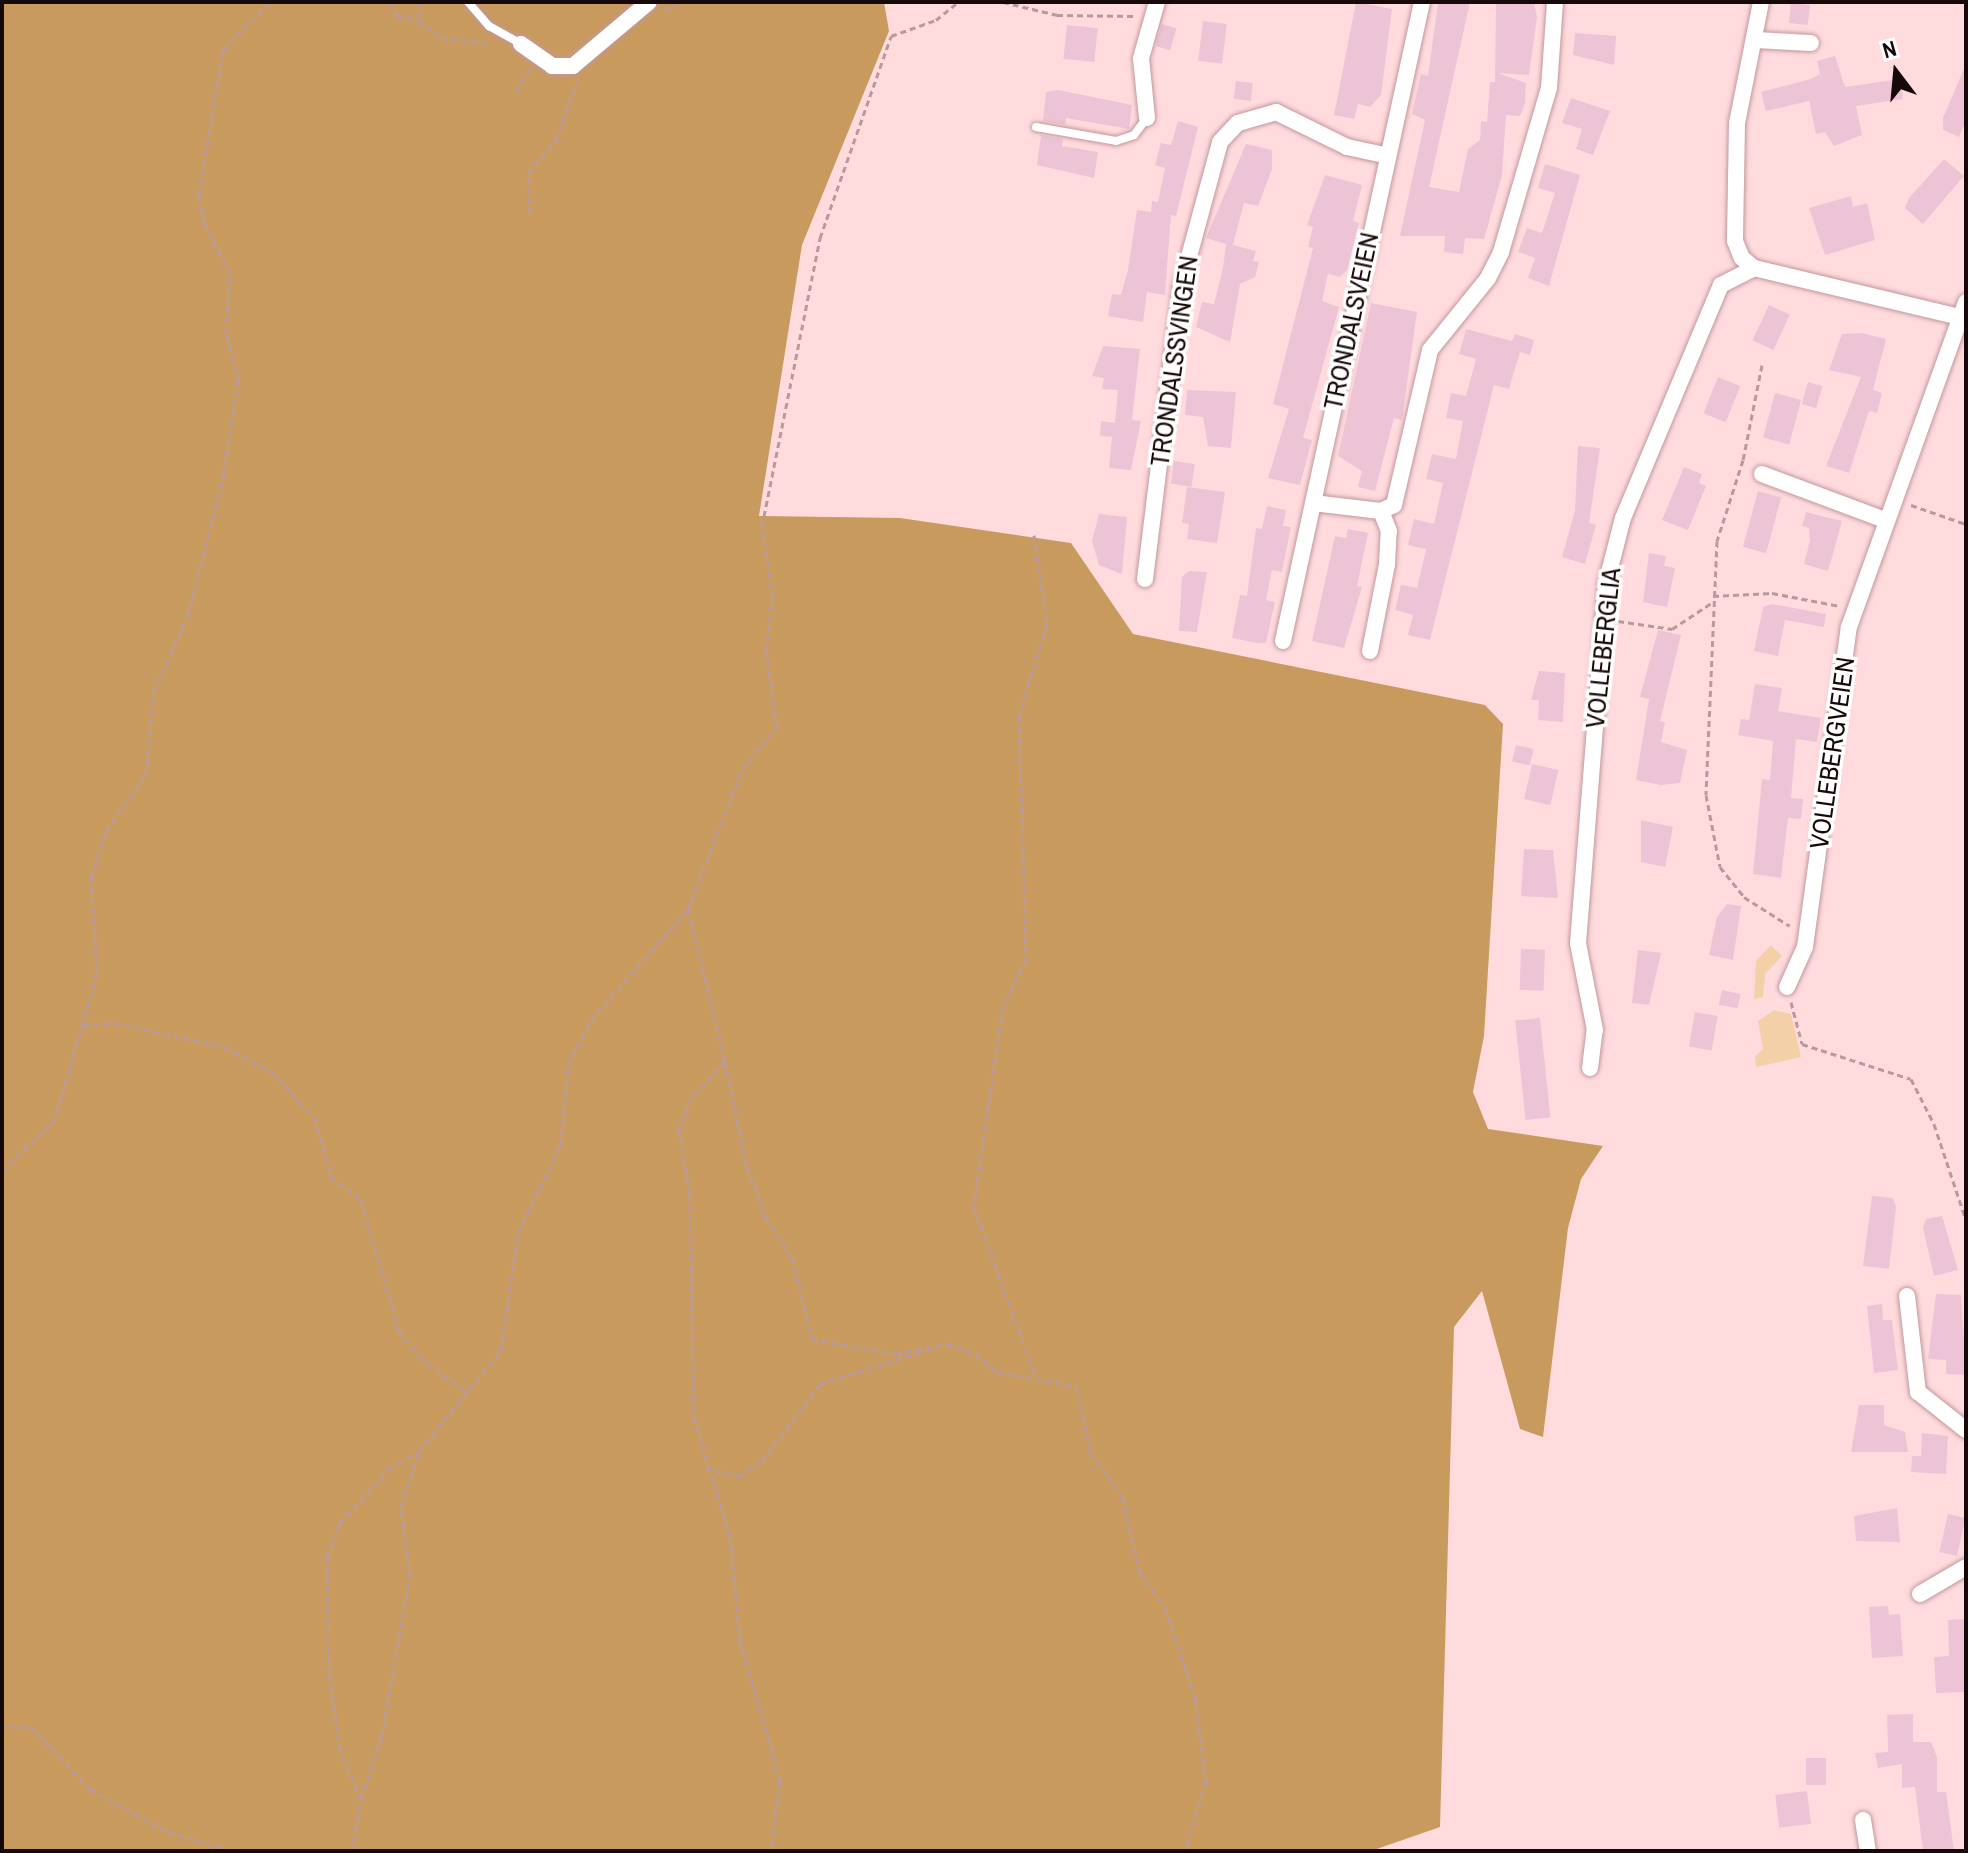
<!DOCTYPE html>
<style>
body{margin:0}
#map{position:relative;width:1968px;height:1853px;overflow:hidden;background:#ffdbde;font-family:"Archivo Narrow",sans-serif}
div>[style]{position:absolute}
.green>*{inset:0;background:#f3d0a7}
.forest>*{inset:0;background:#c99a5e}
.building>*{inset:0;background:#edc4d5;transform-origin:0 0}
.path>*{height:3px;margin-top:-1.5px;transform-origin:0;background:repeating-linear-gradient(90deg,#b89a9d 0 6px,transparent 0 10px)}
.roads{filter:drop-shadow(0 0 2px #c2989c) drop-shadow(0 0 2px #c2989c)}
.service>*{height:8px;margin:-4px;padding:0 4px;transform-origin:4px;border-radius:4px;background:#fff}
.minor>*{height:16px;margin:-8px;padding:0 8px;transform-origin:8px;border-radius:8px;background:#fff}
span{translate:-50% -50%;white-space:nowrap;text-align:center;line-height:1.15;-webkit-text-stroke:7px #fff;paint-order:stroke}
.street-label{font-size:26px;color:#17090a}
.frame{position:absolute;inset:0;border:4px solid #17090a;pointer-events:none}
.north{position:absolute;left:1856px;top:32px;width:80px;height:80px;-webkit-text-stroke:6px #fff;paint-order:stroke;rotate:344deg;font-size:22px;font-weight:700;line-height:32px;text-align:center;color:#17090a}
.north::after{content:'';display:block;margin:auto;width:28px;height:36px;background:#17090a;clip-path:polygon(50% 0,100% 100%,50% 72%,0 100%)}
</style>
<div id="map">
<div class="green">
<div style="clip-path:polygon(1771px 945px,1782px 956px,1765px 974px,1763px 997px,1754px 999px,1756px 961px)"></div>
<div style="clip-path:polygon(1774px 1010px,1791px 1014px,1801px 1057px,1756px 1067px,1755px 1056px,1763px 1049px,1758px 1021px)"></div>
</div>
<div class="forest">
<div style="clip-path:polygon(2px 2px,884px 2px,889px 31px,802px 245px,759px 516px,900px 518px,1071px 543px,1133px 634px,1485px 705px,1503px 724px,1484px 1036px,1473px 1092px,1488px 1129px,1603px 1146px,1581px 1179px,1568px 1228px,1543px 1437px,1520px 1429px,1482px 1291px,1454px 1327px,1440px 1827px,1371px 1851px,2px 1851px)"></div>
</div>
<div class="building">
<div style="clip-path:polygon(1356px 2px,1392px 9px,1381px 95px,1370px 107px,1358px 104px,1354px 119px,1334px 115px)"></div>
<div style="clip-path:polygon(1438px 2px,1470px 2px,1429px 187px,1459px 192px,1468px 149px,1480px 140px,1481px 121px,1487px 122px,1490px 82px,1495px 82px,1496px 2px,1534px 2px,1537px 18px,1529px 75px,1498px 73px,1526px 83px,1525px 103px,1520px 116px,1506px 115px,1502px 175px,1484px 239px,1465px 238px,1463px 254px,1444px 252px,1445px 236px,1400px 236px,1425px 120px,1412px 114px,1421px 74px,1428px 76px)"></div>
<div style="left:1791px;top:3px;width:19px;height:20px;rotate:6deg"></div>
<div style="left:1203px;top:21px;width:24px;height:40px;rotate:7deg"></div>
<div style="left:1162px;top:24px;width:15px;height:23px;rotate:16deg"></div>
<div style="left:1067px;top:25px;width:31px;height:34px;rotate:6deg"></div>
<div style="clip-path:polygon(1575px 33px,1616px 36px,1614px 65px,1573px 55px)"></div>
<div style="clip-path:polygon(1835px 56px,1845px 87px,1900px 79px,1903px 99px,1856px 106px,1862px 135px,1834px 146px,1825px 132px,1816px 134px,1809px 101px,1766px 111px,1761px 92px,1811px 79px,1820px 74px,1817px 61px)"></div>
<div style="clip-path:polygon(1966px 64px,1966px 120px,1959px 137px,1943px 130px,1943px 118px)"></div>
<div style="left:1236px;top:81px;width:17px;height:18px;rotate:7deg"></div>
<div style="clip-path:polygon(1058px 90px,1132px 105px,1129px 129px,1066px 118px,1065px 125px,1043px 121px,1046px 92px)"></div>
<div style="clip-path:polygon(1571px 98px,1610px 111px,1593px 155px,1576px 149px,1582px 129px,1562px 123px)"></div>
<div style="clip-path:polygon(1178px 121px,1198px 127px,1176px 216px,1171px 215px,1165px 295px,1147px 292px,1143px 322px,1108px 316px,1112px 294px,1121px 295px,1128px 270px,1137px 210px,1151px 212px,1152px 201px,1158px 202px,1165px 168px,1155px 165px,1161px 143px,1171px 145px)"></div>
<div style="clip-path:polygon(1041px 135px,1063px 139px,1062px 146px,1098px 152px,1094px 178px,1037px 165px)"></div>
<div style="clip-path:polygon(1246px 144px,1272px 150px,1272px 169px,1258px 206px,1244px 203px,1233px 245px,1256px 251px,1253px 261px,1259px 262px,1255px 277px,1240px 284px,1230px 342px,1196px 327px,1202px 302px,1214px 304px,1223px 268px,1226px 244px,1206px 238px)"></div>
<div style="clip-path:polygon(1944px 159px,1964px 176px,1923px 224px,1905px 208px,1909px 198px)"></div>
<div style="clip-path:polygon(1545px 164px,1580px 175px,1549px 286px,1528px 278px,1535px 258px,1518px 252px,1527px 228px,1542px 233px,1555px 193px,1538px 188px)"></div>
<div style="clip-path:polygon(1325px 175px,1362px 185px,1353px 221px,1359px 223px,1347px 270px,1340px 277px,1328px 274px,1322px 301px,1339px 307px,1303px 438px,1312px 440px,1300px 485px,1268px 478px,1289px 409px,1273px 404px,1313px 248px,1308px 247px,1313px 227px,1307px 225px)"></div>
<div style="clip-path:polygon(1851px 196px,1853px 207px,1867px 203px,1875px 240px,1825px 255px,1809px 208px)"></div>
<div style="clip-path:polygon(1371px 303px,1417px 312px,1402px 420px,1394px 418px,1375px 491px,1358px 487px,1362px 471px,1338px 456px)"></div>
<div style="left:1769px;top:305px;width:23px;height:39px;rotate:25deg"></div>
<div style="clip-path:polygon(1466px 329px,1512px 341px,1515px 334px,1534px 340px,1530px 355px,1520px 352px,1509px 389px,1494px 385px,1430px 640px,1408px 635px,1413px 615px,1395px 610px,1401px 585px,1417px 588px,1426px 549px,1408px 545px,1414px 519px,1434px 524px,1443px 483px,1426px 479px,1432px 454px,1456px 459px,1463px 421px,1446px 418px,1451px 393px,1466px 396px,1476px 359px,1459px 354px)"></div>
<div style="clip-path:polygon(1862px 333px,1886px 339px,1873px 390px,1882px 393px,1877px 413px,1869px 411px,1849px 473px,1826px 466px,1861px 377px,1829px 370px,1842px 334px)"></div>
<div style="clip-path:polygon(1103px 346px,1140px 349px,1132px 420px,1141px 421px,1131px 470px,1109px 468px,1112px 437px,1100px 436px,1101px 421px,1115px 423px,1118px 390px,1102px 389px,1104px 378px,1092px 376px)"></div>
<div style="left:1718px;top:377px;width:24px;height:39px;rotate:22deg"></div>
<div style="left:1808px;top:382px;width:15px;height:23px;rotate:16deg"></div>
<div style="clip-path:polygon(1187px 390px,1236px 392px,1231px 448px,1208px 446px,1203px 417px,1185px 415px)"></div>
<div style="left:1775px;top:393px;width:27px;height:46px;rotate:15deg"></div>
<div style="clip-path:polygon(1578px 446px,1600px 448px,1589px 523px,1596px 525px,1585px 564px,1562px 557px,1575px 511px)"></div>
<div style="left:1174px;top:461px;width:21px;height:23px;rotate:8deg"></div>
<div style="clip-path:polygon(1684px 467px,1702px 474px,1699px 483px,1706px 486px,1688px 530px,1662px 520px)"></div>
<div style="clip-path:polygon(1187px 487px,1225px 492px,1217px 543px,1187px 539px,1189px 524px,1182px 523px)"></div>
<div style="left:1758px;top:491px;width:24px;height:58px;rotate:15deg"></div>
<div style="clip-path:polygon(1267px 506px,1286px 510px,1283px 526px,1291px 527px,1282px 572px,1272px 570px,1266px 600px,1275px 602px,1266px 643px,1257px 643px,1232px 638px,1240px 595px,1247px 596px,1256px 528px,1262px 529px)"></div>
<div style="clip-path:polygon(1806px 512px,1842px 521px,1828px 571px,1804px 564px,1810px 541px,1809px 528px,1802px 526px)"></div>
<div style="clip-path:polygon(1099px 514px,1127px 517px,1122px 574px,1099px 565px,1092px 541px)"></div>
<div style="clip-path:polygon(1348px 529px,1368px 533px,1357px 586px,1362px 587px,1344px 648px,1312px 641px,1335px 536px,1346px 538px)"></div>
<div style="clip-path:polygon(1649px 553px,1666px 556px,1664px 566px,1675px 568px,1667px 607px,1643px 602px)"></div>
<div style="clip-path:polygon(1189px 571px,1207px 572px,1197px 632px,1179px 631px,1182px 577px)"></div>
<div style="clip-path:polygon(1772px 604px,1826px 614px,1824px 627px,1785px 620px,1778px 656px,1754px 651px,1763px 607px)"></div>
<div style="clip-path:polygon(1658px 630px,1681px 635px,1660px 721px,1665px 722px,1661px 742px,1687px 750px,1680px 783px,1661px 785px,1636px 780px,1649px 699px,1640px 697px)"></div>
<div style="clip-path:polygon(1539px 671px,1565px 673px,1563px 722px,1538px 720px,1539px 700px,1531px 700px)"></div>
<div style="clip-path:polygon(1755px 684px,1782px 688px,1778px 711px,1821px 718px,1817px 742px,1796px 739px,1791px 798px,1803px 799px,1801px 819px,1788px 818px,1781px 878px,1753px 874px,1762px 779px,1770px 780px,1773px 741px,1738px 735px,1741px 719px,1749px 720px)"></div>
<div style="left:1516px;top:745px;width:18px;height:17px;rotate:13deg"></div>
<div style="left:1532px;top:764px;width:27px;height:36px;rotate:13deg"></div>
<div style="clip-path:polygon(1641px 820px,1673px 827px,1665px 867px,1641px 862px)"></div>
<div style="clip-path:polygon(1524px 849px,1553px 850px,1558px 898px,1521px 896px)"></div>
<div style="clip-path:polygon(1727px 904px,1741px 906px,1733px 960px,1709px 955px,1717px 917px)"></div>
<div style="left:1521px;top:949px;width:24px;height:41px;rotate:2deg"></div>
<div style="clip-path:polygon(1638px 950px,1661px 953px,1649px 1005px,1632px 1003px)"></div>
<div style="left:1722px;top:990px;width:19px;height:15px;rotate:12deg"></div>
<div style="left:1695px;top:1012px;width:23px;height:35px;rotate:10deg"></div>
<div style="left:1540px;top:1018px;width:100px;height:25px;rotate:84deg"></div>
<div style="clip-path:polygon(1872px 1196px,1893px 1198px,1896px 1207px,1889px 1269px,1863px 1266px)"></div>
<div style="clip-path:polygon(1942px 1216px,1958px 1270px,1934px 1276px,1923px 1228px,1926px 1219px)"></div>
<div style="clip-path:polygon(1936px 1294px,1961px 1295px,1966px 1375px,1946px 1374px,1946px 1360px,1928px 1359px)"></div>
<div style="clip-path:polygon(1882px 1304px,1883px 1320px,1892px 1320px,1898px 1370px,1874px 1373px,1867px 1306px)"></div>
<div style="clip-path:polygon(1859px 1405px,1884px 1405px,1884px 1425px,1905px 1432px,1908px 1452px,1851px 1452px)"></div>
<div style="clip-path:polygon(1922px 1433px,1948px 1436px,1946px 1474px,1911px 1472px,1912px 1456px,1921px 1456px)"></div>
<div style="clip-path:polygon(1897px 1508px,1900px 1542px,1856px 1541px,1854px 1516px)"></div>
<div style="left:1948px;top:1514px;width:18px;height:39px;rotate:13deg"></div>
<div style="clip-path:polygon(1888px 1606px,1889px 1615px,1900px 1614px,1903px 1656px,1872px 1658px,1869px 1607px)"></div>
<div style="clip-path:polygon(1965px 1619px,1966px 1692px,1936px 1693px,1934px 1657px,1949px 1656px,1948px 1620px)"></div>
<div style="clip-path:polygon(1913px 1714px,1913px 1742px,1931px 1742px,1937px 1757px,1937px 1792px,1946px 1792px,1954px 1851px,1923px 1851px,1915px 1787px,1902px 1788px,1902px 1764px,1878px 1768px,1875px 1753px,1888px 1752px,1887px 1715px)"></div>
<div style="left:1806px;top:1758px;width:20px;height:27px"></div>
<div style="left:1807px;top:1791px;width:33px;height:32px;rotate:83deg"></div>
</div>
<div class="path">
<div style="left:390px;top:2px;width:16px;rotate:63deg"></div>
<div style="left:397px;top:16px;width:23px;rotate:13deg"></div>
<div style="left:419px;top:2px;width:19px;rotate:90deg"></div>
<div style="left:419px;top:21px;width:29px;rotate:36deg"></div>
<div style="left:442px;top:38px;width:48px;rotate:5.9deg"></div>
<div style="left:1003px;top:2px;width:56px;rotate:13.5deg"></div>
<div style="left:1057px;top:15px;width:78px;rotate:0.7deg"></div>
<div style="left:665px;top:11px;width:15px;rotate:-37deg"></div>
<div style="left:516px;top:91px;width:26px;rotate:-58deg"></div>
<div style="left:530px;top:213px;width:40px;rotate:-92.9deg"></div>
<div style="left:528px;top:173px;width:43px;rotate:-48.8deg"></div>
<div style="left:556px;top:141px;width:63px;rotate:-70.4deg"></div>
<div style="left:1762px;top:365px;width:97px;rotate:101.3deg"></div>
<div style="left:1743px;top:460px;width:85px;rotate:107.8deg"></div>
<div style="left:1717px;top:541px;width:254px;rotate:92.5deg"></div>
<div style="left:1706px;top:795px;width:73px;rotate:79deg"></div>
<div style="left:1720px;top:867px;width:38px;rotate:51deg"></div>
<div style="left:1744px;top:897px;width:54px;rotate:32.2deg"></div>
<div style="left:1911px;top:505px;width:58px;rotate:19.1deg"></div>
<div style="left:1034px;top:535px;width:90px;rotate:81.7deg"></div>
<div style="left:1047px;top:624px;width:97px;rotate:106.8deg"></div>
<div style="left:1019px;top:717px;width:243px;rotate:88.3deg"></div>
<div style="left:1026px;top:960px;width:52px;rotate:116.1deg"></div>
<div style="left:1003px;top:1007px;width:202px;rotate:98.3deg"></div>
<div style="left:974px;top:1207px;width:179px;rotate:70deg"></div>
<div style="left:1713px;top:596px;width:59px;rotate:-2.9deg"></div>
<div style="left:1772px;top:593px;width:69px;rotate:10.8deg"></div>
<div style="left:1618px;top:621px;width:55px;rotate:8.4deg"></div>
<div style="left:1672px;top:629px;width:49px;rotate:-33.4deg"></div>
<div style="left:688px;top:909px;width:156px;rotate:76.3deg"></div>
<div style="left:725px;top:1061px;width:50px;rotate:131.7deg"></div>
<div style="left:692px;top:1098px;width:33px;rotate:113deg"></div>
<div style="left:679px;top:1128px;width:68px;rotate:80.7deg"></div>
<div style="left:690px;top:1195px;width:222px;rotate:89deg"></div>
<div style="left:694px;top:1417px;width:124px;rotate:73.2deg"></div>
<div style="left:730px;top:1536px;width:104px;rotate:84.5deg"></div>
<div style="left:740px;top:1640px;width:146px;rotate:74.1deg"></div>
<div style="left:780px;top:1780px;width:72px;rotate:97.2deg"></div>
<div style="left:1791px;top:1002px;width:43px;rotate:75.3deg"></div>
<div style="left:1802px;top:1044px;width:114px;rotate:17.8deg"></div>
<div style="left:1911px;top:1079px;width:51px;rotate:62.9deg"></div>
<div style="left:1934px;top:1124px;width:101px;rotate:71.6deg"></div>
<div style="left:84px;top:1025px;width:31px;rotate:-4deg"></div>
<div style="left:115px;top:1023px;width:113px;rotate:12.3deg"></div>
<div style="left:225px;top:1047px;width:53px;rotate:28deg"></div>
<div style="left:272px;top:1072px;width:63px;rotate:46.9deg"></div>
<div style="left:315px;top:1118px;width:61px;rotate:74.8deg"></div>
<div style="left:331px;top:1177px;width:38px;rotate:37deg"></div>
<div style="left:361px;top:1200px;width:136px;rotate:73.8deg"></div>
<div style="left:399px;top:1331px;width:33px;rotate:51deg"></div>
<div style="left:420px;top:1357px;width:59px;rotate:36.7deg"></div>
<div style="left:725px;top:1061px;width:108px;rotate:78.3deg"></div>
<div style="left:747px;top:1167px;width:54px;rotate:69.6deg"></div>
<div style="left:766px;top:1218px;width:47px;rotate:56.3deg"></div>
<div style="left:792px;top:1257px;width:84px;rotate:76.3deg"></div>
<div style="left:812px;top:1339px;width:85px;rotate:10.1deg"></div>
<div style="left:896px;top:1354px;width:52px;rotate:-11.1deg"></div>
<div style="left:947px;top:1344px;width:31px;rotate:19deg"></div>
<div style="left:976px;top:1354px;width:28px;rotate:41deg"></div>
<div style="left:997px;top:1372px;width:80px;rotate:10deg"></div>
<div style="left:1076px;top:1386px;width:69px;rotate:77.4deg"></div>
<div style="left:1091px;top:1453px;width:55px;rotate:54.6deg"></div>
<div style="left:1123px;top:1498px;width:77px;rotate:77.2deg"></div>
<div style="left:1140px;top:1573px;width:42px;rotate:53.7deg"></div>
<div style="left:1165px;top:1607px;width:95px;rotate:71.6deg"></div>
<div style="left:1195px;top:1697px;width:86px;rotate:82.6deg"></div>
<div style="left:1206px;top:1782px;width:72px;rotate:106.9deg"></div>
<div style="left:2px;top:1171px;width:71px;rotate:-43.9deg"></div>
<div style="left:53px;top:1122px;width:19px;rotate:-69deg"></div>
<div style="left:60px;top:1104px;width:137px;rotate:-74.3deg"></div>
<div style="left:97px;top:972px;width:95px;rotate:-93.6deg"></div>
<div style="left:91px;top:877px;width:48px;rotate:-71.9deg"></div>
<div style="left:106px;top:831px;width:69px;rotate:-54.5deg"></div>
<div style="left:146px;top:775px;width:83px;rotate:-84.5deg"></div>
<div style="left:154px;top:692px;width:84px;rotate:-66.2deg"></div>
<div style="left:188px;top:615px;width:146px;rotate:-75.7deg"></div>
<div style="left:224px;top:474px;width:95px;rotate:-81.5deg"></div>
<div style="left:238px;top:380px;width:49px;rotate:-104deg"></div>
<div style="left:226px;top:332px;width:59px;rotate:-86.1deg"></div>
<div style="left:230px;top:273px;width:57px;rotate:-117deg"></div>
<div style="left:204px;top:222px;width:27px;rotate:-100deg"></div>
<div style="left:199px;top:195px;width:147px;rotate:-80.6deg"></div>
<div style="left:223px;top:50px;width:66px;rotate:-46.2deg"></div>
<div style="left:706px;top:1468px;width:34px;rotate:14deg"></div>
<div style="left:739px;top:1476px;width:27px;rotate:-33deg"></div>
<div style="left:762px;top:1461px;width:96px;rotate:-53deg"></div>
<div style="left:820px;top:1384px;width:119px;rotate:-17.7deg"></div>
<div style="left:2px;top:1726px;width:29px;rotate:2deg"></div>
<div style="left:31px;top:1727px;width:86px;rotate:46.4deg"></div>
<div style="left:90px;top:1789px;width:89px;rotate:28.9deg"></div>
<div style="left:168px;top:1832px;width:68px;rotate:16.3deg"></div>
<div style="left:361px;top:1799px;width:53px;rotate:-113.2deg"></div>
<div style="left:340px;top:1750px;width:79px;rotate:-98deg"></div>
<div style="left:329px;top:1672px;width:115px;rotate:-91deg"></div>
<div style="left:327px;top:1557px;width:36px;rotate:-69deg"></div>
<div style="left:340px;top:1523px;width:73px;rotate:-47.8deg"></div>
<div style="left:389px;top:1469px;width:33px;rotate:-31deg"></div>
<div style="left:352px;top:1851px;width:53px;rotate:-80.2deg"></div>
<div style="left:361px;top:1799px;width:66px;rotate:-71.6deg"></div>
<div style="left:382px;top:1736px;width:162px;rotate:-80.1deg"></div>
<div style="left:410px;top:1576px;width:70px;rotate:-97.4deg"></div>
<div style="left:401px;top:1507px;width:59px;rotate:-72.2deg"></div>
<div style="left:419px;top:1451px;width:129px;rotate:-50.6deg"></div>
<div style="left:501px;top:1351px;width:119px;rotate:-81.8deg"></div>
<div style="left:518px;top:1233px;width:98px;rotate:-64deg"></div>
<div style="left:561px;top:1145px;width:80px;rotate:-85deg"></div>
<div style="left:568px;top:1065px;width:51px;rotate:-62.9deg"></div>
<div style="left:591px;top:1020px;width:147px;rotate:-48.9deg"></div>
<div style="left:688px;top:909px;width:151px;rotate:-68.7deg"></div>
<div style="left:743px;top:768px;width:53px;rotate:-50.3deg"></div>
<div style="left:777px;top:727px;width:78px;rotate:-98.1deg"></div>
<div style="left:766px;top:650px;width:53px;rotate:-82.5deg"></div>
<div style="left:773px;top:597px;width:72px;rotate:-98.8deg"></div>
<div style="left:762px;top:526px;width:294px;rotate:-78.6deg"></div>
<div style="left:820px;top:238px;width:214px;rotate:-70.6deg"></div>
<div style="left:891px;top:36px;width:48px;rotate:-19.6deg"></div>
<div style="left:936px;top:20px;width:28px;rotate:-39deg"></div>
</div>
<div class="roads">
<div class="service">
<div style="left:468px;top:2px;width:32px;rotate:49deg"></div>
<div style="left:489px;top:26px;width:37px;rotate:29deg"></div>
<div style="left:1036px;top:127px;width:81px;rotate:9.9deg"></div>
<div style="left:1116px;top:141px;width:19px;rotate:-18deg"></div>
<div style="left:1134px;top:135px;width:21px;rotate:-53deg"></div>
</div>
<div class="minor">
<div style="left:1761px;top:2px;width:123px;rotate:101.2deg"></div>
<div style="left:1737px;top:123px;width:118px;rotate:91deg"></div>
<div style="left:1735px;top:241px;width:18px;rotate:68deg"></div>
<div style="left:1742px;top:258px;width:16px;rotate:40deg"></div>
<div style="left:1754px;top:268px;width:212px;rotate:13.4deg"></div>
<div style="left:1755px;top:40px;width:56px;rotate:3.1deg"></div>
<div style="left:521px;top:44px;width:38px;rotate:35deg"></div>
<div style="left:552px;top:66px;width:21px"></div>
<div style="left:573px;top:66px;width:99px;rotate:-40.1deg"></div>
<div style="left:1147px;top:118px;width:60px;rotate:-95.7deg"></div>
<div style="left:1141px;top:58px;width:58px;rotate:-74.1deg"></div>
<div style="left:1762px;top:474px;width:131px;rotate:20.5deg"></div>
<div style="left:1313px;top:503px;width:68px;rotate:6.7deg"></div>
<div style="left:1381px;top:511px;width:14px;rotate:-25deg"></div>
<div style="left:1394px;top:505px;width:159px;rotate:-76.9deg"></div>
<div style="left:1430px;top:350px;width:92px;rotate:-51.1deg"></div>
<div style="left:1488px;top:278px;width:29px;rotate:-63deg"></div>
<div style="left:1501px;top:252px;width:171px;rotate:-73.7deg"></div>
<div style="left:1549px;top:88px;width:86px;rotate:-86deg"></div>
<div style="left:1145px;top:579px;width:295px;rotate:-83deg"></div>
<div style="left:1181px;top:286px;width:149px;rotate:-74.8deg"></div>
<div style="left:1220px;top:142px;width:26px;rotate:-47deg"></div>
<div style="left:1238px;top:123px;width:40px;rotate:-16deg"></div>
<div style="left:1276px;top:112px;width:79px;rotate:26.2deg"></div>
<div style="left:1347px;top:147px;width:40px;rotate:12deg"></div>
<div style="left:1283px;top:641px;width:654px;rotate:-77.73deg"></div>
<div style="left:1370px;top:651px;width:89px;rotate:-78.9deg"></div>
<div style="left:1387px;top:564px;width:33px;rotate:-87deg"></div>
<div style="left:1389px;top:531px;width:22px;rotate:-112deg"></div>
<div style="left:1787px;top:987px;width:44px;rotate:-65.8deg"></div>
<div style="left:1805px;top:947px;width:323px;rotate:-82.2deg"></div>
<div style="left:1849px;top:627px;width:345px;rotate:-70.2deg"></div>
<div style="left:1590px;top:1068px;width:38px;rotate:-83deg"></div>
<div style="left:1595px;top:1030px;width:89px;rotate:-101.1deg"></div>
<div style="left:1578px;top:943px;width:360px;rotate:-85.5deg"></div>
<div style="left:1606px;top:584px;width:68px;rotate:-75.6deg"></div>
<div style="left:1623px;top:518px;width:253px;rotate:-67.2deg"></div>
<div style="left:1721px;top:285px;width:37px;rotate:-27deg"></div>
<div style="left:1907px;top:1296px;width:97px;rotate:83.5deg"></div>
<div style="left:1918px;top:1392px;width:61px;rotate:38.4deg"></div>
<div style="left:1920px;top:1594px;width:53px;rotate:-30.4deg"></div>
<div style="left:1863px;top:1820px;width:31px;rotate:81deg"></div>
</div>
</div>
<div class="street-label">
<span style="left:1351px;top:321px;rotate:-78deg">TRONDALSVEIEN</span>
<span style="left:1174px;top:361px;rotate:-82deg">TRONDALSSVINGEN</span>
<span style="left:1603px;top:648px;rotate:-84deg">VOLLEBERGLIA</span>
<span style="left:1832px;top:753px;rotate:-82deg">VOLLEBERGVEIEN</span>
</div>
<div class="frame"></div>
<div class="north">N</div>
</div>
